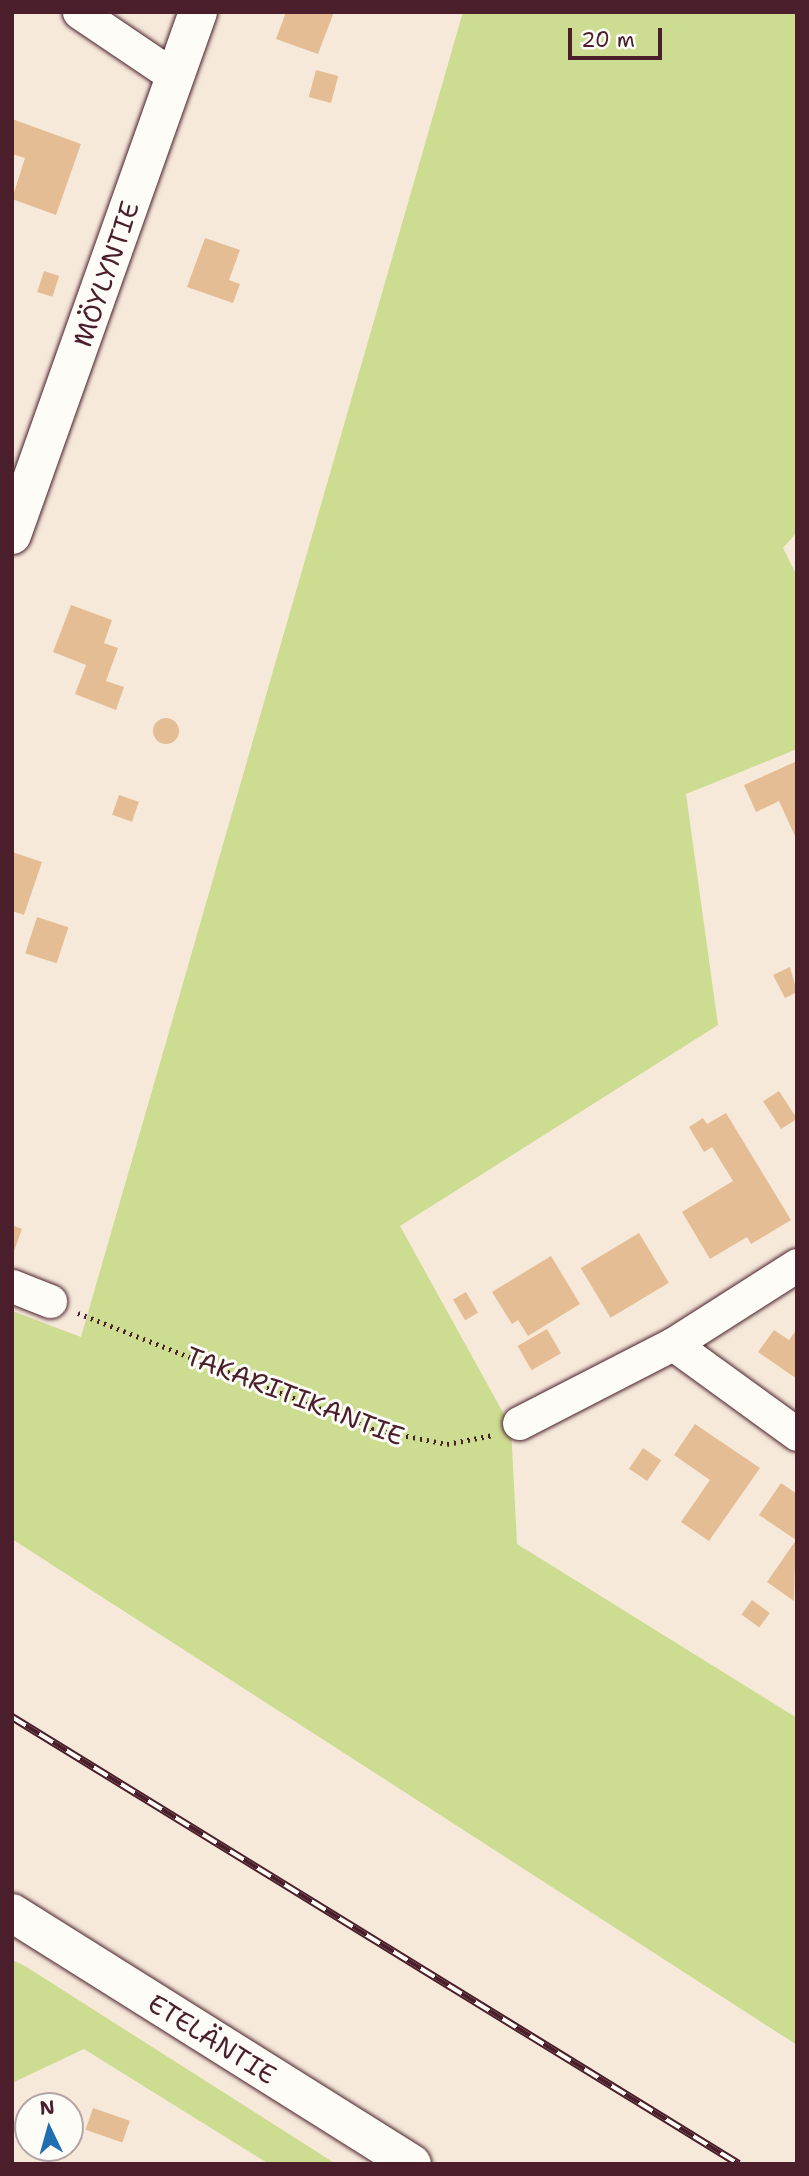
<!DOCTYPE html>
<meta charset="utf-8">
<style>
body{margin:0}
#map{position:relative;width:809px;height:2176px;overflow:hidden;background:#f6e9da;font-family:"Shantell Sans",sans-serif}
div>[style]{position:absolute}
.green>*{inset:0;background:#ccdc90}
.building>*{inset:0;background:#e5bd95;transform-origin:0 0}
.round{border-radius:50%}
.path>*{height:4.5px;margin-top:-2.25px;transform-origin:0;background:repeating-linear-gradient(90deg,#4a1f2b 0 2px,transparent 0 7px)}
.roads{filter:drop-shadow(0 0 2px #4a1f2b) drop-shadow(0 0 2px #4a1f2b)}
.street>*{height:33px;margin:-16.5px;padding:0 16.5px;transform-origin:16.5px;border-radius:16.5px;background:#fdfcf7}
.secondary>*{height:38px;margin:-19px;padding:0 19px;transform-origin:19px;border-radius:19px;background:#fdfcf7}
.rail>*{height:8px;margin-top:-4px;transform-origin:0;background:repeating-linear-gradient(90deg,#fdfcf7 0 16px,#4a1f2b 0 32px);box-sizing:border-box;border-block:2px solid #4a1f2b}
span{translate:-50% -50%;white-space:nowrap;text-align:center;line-height:1.15;-webkit-text-stroke:6px #fdfcf7;paint-order:stroke}
.street-label{font-size:26px;color:#4a1f2b}
.frame{position:absolute;inset:0;border:14px solid #4a1f2b;pointer-events:none}
.north{position:absolute;left:14px;top:2092px;width:70px;height:70px;box-sizing:border-box;background:#fdfcf7;border:2px solid #b5a4a5;border-radius:50%;rotate:355deg;font-size:19px;font-weight:700;line-height:28px;text-align:center;color:#4a1f2b}
.north::after{content:'';display:block;margin:auto;width:24px;height:32px;background:#1f6fb2;clip-path:polygon(50% 0,100% 100%,50% 72%,0 100%)}
.scale{position:absolute;left:568px;top:28px;width:94px;height:32px;box-sizing:border-box;border:4px solid #4a1f2b;border-top:0;padding-left:9px;font-size:21px;line-height:24px;white-space:nowrap;color:#4a1f2b;-webkit-text-stroke:5px #fdfcf7;paint-order:stroke}
</style>
<div id="map">
<div class="green">
<div style="clip-path:polygon(463px 12px,797px 12px,797px 532px,783px 548px,797px 576px,797px 749px,686px 794px,718px 1025px,400px 1226px,511px 1427px,517px 1544px,797px 1718px,797px 2045px,12px 1539px,12px 1311px,81px 1337px)"></div>
<div style="clip-path:polygon(12px 1960px,25px 1966px,336px 2164px,269px 2164px,84px 2049px,12px 2083px)"></div>
</div>
<div class="building">
<div style="clip-path:polygon(286px 12px,334px 12px,318px 54px,276px 39px)"></div>
<div style="left:316px;top:70px;width:23px;height:28px;rotate:15deg"></div>
<div style="clip-path:polygon(12px 119px,81px 144px,56px 215px,12px 199px,25px 158px,12px 154px)"></div>
<div style="clip-path:polygon(205px 238px,240px 250px,229px 280px,240px 284px,233px 303px,187px 287px)"></div>
<div style="left:44px;top:271px;width:16px;height:22px;rotate:18deg"></div>
<div style="clip-path:polygon(71px 605px,112px 620px,104px 643px,118px 648px,106px 681px,124px 687px,116px 710px,75px 694px,86px 665px,53px 652px)"></div>
<div class="round" style="left:153px;top:718px;width:26px;height:26px"></div>
<div style="clip-path:polygon(797px 761px,797px 835px,795px 836px,779px 801px,756px 812px,744px 785px)"></div>
<div style="left:119px;top:795px;width:21px;height:21px;rotate:19deg"></div>
<div style="clip-path:polygon(12px 852px,42px 862px,24px 915px,12px 911px)"></div>
<div style="left:37px;top:917px;width:33px;height:38px;rotate:18deg"></div>
<div style="clip-path:polygon(790px 967px,797px 992px,785px 998px,773px 975px)"></div>
<div style="left:779px;top:1091px;width:33px;height:19px;rotate:57deg"></div>
<div style="clip-path:polygon(726px 1113px,791px 1220px,751px 1244px,747px 1237px,710px 1259px,682px 1212px,733px 1181px,712px 1147px,704px 1152px,689px 1127px,703px 1118px,707px 1124px)"></div>
<div style="clip-path:polygon(12px 1225px,22px 1229px,13px 1254px,12px 1254px)"></div>
<div style="left:639px;top:1233px;width:58px;height:68px;rotate:59deg"></div>
<div style="clip-path:polygon(551px 1256px,580px 1304px,528px 1336px,518px 1320px,512px 1324px,492px 1292px)"></div>
<div style="left:466px;top:1292px;width:24px;height:15px;rotate:60deg"></div>
<div style="left:547px;top:1329px;width:28px;height:34px;rotate:60deg"></div>
<div style="clip-path:polygon(797px 1329px,797px 1379px,758px 1352px,774px 1330px,789px 1340px)"></div>
<div style="clip-path:polygon(695px 1424px,760px 1468px,709px 1541px,681px 1522px,710px 1480px,674px 1455px)"></div>
<div style="left:643px;top:1448px;width:22px;height:25px;rotate:34deg"></div>
<div style="clip-path:polygon(781px 1483px,797px 1494px,794px 1601px,767px 1582px,796px 1540px,759px 1515px)"></div>
<div style="left:752px;top:1600px;width:22px;height:18px;rotate:36deg"></div>
<div style="left:93px;top:2108px;width:39px;height:23px;rotate:19deg"></div>
</div>
<div class="path">
<div style="left:78px;top:1313px;width:316px;rotate:21.5deg"></div>
<div style="left:372px;top:1429px;width:76px;rotate:11.3deg"></div>
<div style="left:447px;top:1444px;width:47px;rotate:-11.1deg"></div>
</div>
<div class="roads">
<div class="street">
<div style="left:79px;top:12px;width:115px;rotate:34deg"></div>
<div style="left:12px;top:1286px;width:41px;rotate:21.5deg"></div>
<div style="left:673px;top:1344px;width:153px;rotate:36deg"></div>
<div style="left:519px;top:1423px;width:173px;rotate:-27.2deg"></div>
<div style="left:673px;top:1344px;width:147px;rotate:-32.5deg"></div>
</div>
<div class="secondary">
<div style="left:12px;top:535px;width:555px;rotate:-70.42deg"></div>
<div style="left:12px;top:1913px;width:472px;rotate:32.1deg"></div>
</div>
</div>
<div class="rail">
<div style="left:12px;top:1717px;width:853px;rotate:31.59deg"></div>
</div>
<div class="street-label">
<span style="left:106px;top:274px;rotate:-71deg">MÖYLYNTIE</span>
<span style="left:295px;top:1396px;rotate:21deg">TAKARITIKANTIE</span>
<span style="left:212px;top:2039px;rotate:32deg">ETELÄNTIE</span>
</div>
<div class="frame"></div>
<div class="north">N</div>
<div class="scale">20 m</div>
</div>
